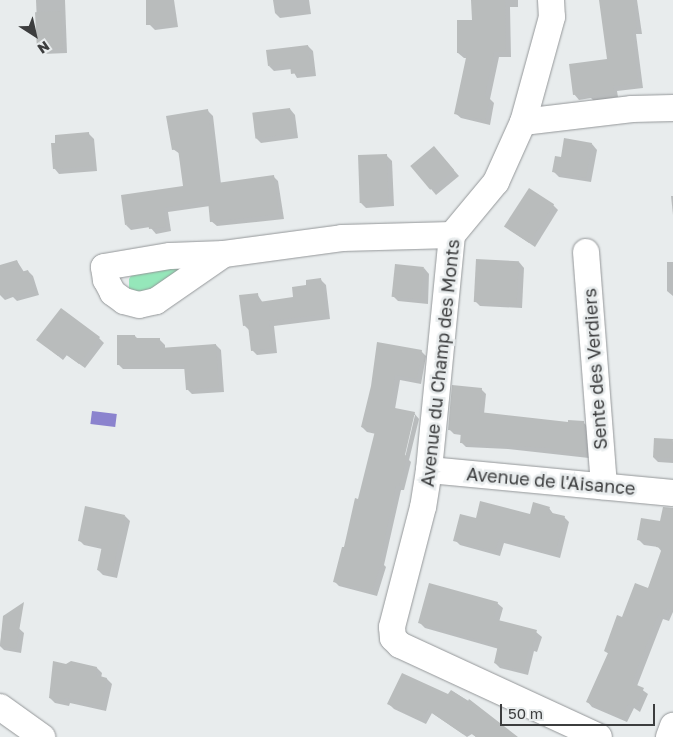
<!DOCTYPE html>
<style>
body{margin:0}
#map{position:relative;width:673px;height:737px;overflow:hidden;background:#e8eced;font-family:"Golos Text",sans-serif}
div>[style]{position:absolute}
.green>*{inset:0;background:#95e7ba}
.water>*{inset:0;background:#8b83ce;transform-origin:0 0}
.shadow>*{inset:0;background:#0003}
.building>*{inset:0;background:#b9bcbc;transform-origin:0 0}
.roads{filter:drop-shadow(0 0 1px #949799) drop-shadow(0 0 1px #949799)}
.minor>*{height:26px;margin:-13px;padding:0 13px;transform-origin:13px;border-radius:13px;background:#fff}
span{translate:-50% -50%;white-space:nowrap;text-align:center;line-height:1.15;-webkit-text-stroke:5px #e8eced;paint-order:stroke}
.street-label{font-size:18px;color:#3c3d3e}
.north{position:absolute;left:10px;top:10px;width:50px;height:50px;-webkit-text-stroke:4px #e8eced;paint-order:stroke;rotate:145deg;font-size:14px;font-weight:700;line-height:20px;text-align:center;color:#3c3d3e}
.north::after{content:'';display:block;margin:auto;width:18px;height:22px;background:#3c3d3e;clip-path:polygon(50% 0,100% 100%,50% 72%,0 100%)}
.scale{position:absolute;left:500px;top:704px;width:155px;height:22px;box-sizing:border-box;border:2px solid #3c3d3e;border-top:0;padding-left:6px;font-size:15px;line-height:18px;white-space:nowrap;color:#3c3d3e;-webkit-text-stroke:4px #e8eced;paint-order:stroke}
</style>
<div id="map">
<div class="green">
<div style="clip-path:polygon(189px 261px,154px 295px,129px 291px,129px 279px,134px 271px)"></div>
</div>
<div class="water">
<div style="left:92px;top:411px;width:25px;height:13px;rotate:7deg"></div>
</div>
<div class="shadow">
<div style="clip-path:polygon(36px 0,65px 0,67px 53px,43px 54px,38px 49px)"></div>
<div style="clip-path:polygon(147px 0,174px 0,178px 27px,155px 30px,150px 25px)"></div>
<div style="clip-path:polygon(273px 0,309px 0,311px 14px,280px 18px,275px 13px)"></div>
<div style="clip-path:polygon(473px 0,518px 0,518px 7px,510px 7px,511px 57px,499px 57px,490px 99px,494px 103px,490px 125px,461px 118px,455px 113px,467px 58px,464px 58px,458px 53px,473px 21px)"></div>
<div style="clip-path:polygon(601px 0,637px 0,642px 34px,636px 34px,643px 88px,617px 91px,618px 97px,594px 101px,591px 98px,579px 100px,574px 94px,608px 60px)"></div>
<div style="clip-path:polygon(308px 46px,313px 51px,316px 76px,297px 78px,292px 69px,274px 71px,269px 66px)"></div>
<div style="clip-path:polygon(290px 109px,295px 115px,298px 138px,261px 143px,256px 138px)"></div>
<div style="clip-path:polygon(208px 111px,213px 116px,221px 184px,273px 176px,278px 181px,284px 219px,217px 226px,211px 221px,210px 206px,168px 212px,171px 231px,156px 234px,150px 227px,131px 230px,126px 225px,184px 187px,180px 154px,173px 149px)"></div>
<div style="clip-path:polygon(89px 134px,94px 139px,97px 171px,59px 174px,54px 168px)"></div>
<div style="clip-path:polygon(592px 144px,597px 150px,591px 182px,559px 177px,553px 171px,562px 159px)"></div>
<div style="clip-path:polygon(439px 153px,459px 176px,436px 195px,412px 166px)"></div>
<div style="clip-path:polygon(387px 156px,392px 161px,394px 206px,366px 208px,361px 203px)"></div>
<div style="clip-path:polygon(671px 196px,673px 196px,673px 215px)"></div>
<div style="clip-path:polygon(553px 205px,558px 210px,535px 247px,506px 227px)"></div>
<div style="clip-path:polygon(17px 261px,24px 272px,28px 271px,33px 276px,39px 295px,17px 301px,13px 297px,5px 300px,0 295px,0 266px)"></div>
<div style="clip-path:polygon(519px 262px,524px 268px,522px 308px,480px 306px,475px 301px)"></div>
<div style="clip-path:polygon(667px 262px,673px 262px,673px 296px,667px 291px)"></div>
<div style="clip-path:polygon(424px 268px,429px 274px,428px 304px,398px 301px,393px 296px)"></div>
<div style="clip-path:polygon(321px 280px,326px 285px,330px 319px,274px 326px,277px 353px,257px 355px,252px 350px,249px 330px,244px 325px,257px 294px,263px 303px,295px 299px)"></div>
<div style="clip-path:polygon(135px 336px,138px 339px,159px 339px,165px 345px,165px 349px,216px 345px,221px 350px,224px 392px,192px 394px,187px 389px,186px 369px,123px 369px,118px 364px)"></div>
<div style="clip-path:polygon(99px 338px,104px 343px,85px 368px,67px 355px,63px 360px,38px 340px)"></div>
<div style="clip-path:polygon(evenodd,421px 351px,426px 356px,421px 384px,400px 380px,395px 409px,414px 413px,419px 419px,409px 460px,411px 462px,404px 490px,401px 490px,384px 565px,386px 567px,377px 596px,339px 586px,334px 581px,359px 501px,376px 434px,367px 432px,362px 427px,372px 386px,421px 351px,413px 415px,415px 415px,404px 462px,402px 461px,413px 415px)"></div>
<div style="clip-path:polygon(481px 389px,486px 394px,484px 414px,569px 424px,583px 422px,588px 427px,589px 458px,508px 449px,466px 447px,461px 442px,461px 435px,454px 434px,449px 429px)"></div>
<div style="clip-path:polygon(673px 441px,673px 463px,658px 462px,653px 457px)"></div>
<div style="clip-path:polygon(549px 508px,554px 515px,564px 517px,569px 522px,560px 558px,504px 543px,500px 556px,460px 545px,455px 540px)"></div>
<div style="clip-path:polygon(125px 516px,130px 521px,117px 578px,103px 575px,98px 570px,102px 549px,84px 545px,79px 540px)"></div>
<div style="clip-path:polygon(673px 524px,673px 612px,669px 621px,663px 619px,637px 686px,648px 694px,640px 712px,634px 708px,627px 722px,592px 707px,587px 701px,609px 654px,605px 651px,623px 619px,648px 589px,662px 552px,658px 547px,644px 545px,639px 540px)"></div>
<div style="clip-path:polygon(497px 603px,503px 608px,499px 622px,536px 632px,542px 637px,537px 652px,534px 651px,528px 675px,500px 668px,495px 663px,499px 649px,425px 628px,420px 623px)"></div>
<div style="clip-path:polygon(4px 615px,24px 633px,21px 653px,4px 650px,0 646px)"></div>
<div style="clip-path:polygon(97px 668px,102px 673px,101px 678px,107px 679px,112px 684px,106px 711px,70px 703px,69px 706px,55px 703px,50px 698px)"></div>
<div style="clip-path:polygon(452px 691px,475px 705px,515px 737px,476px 737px,472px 734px,467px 737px,432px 713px,426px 724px,394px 709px,389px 704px,449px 695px)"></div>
</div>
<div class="building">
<div style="left:146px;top:0;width:24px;height:25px"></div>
<div style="clip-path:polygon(471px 0,505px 0,506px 52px,494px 52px,485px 96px,490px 97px,485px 120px,454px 114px,467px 53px,457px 53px,457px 20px,472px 20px)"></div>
<div style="clip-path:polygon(599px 0,633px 0,637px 29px,632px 30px,638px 83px,613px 86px,614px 93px,588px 96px,588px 93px,573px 95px,569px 64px,607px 59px)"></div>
<div style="left:61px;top:11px;width:37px;height:26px;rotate:87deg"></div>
<div style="clip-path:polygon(308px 45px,311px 71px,291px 74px,290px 64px,268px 66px,266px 50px)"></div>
<div style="left:290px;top:108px;width:26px;height:38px;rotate:83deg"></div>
<div style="clip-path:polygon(208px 109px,217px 183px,274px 175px,279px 214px,210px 222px,208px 200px,164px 208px,166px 227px,149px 229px,148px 222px,125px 225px,121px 195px,183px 186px,178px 149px,172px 150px,166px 116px)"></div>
<div style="clip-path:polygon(89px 132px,92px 166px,53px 169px,51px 143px,55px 143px,55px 135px)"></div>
<div style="clip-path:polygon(564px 138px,592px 143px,586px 178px,552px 172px,555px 156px,561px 157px)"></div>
<div style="left:434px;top:146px;width:31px;height:31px;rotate:50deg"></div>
<div style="left:387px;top:154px;width:48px;height:29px;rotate:88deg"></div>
<div style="left:529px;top:188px;width:30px;height:46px;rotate:33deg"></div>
<div style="left:476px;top:259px;width:43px;height:43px;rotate:3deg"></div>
<div style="clip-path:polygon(17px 260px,21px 272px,28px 270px,34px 290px,11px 297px,9px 292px,0 295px,0 265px)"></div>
<div style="left:395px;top:264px;width:29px;height:33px;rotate:6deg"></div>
<div style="clip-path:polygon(321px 278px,326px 314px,269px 321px,273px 348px,251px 351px,248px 325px,243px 326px,239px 295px,258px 293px,259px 302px,293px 297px,292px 287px,306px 285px,306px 280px)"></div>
<div style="clip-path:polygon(61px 308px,100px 337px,79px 364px,61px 351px,58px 356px,36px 340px)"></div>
<div style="clip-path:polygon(117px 335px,135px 335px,135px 338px,160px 338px,160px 348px,216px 344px,219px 387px,186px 390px,184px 365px,117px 365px)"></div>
<div style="clip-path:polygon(377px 342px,422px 350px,417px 379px,395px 375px,390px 407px,415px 412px,405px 455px,407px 456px,399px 486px,396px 486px,380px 561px,382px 561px,372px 591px,333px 582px,342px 547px,344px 547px,355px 498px,358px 499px,375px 431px,361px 427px,371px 386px)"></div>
<div style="clip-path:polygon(452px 385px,482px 388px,479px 412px,568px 422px,568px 420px,584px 421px,584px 454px,550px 451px,550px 448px,460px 443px,461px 431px,448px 430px)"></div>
<div style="left:654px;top:438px;width:19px;height:19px;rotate:3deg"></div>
<div style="clip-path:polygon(480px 501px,530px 514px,533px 502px,550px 507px,548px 512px,565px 516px,555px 553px,499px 539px,495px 551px,453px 541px,460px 514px,476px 518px)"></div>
<div style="clip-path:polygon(85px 506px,125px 515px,112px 574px,97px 570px,102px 546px,78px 541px)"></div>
<div style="clip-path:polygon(663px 507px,673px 508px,673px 610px,667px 608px,663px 617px,658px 615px,632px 683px,644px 688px,635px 707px,628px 704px,622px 718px,586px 702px,608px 653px,604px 651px,617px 615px,622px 617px,635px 583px,648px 588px,662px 548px,656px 547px,656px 543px,637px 540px,641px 518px,660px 521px)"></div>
<div style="clip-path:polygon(429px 583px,498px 602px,494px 619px,537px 630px,532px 648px,529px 647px,523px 671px,494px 663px,498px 645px,418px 623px)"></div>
<div style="clip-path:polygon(24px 602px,16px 649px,0 646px,3px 616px)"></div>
<div style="clip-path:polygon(53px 661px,66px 664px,71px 661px,97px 667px,96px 675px,107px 678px,101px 706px,65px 698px,64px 701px,49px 698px)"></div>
<div style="clip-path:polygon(402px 673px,448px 694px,451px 690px,468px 701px,469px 699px,518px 737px,476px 737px,467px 730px,463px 734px,426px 709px,421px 720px,387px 704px)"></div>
</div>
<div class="roads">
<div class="minor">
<div style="left:551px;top:0;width:17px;rotate:87deg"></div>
<div style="left:552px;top:17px;width:109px;rotate:105.4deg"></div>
<div style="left:523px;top:122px;width:66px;rotate:114.2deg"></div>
<div style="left:496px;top:182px;width:69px;rotate:129.7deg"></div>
<div style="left:452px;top:235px;width:236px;rotate:95.6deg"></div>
<div style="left:429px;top:470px;width:37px;rotate:99deg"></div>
<div style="left:423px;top:507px;width:124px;rotate:104.5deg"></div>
<div style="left:392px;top:627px;width:11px;rotate:85deg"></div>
<div style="left:393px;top:638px;width:10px;rotate:45deg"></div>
<div style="left:400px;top:645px;width:219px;rotate:24.8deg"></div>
<div style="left:523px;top:122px;width:110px;rotate:-6.8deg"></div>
<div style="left:632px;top:109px;width:41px;rotate:-1.4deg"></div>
<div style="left:586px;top:252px;width:235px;rotate:85.6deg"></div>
<div style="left:224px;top:254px;width:83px;rotate:145.3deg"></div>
<div style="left:156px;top:301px;width:17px;rotate:167deg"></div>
<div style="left:139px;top:305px;width:16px;rotate:-165deg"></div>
<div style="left:124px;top:301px;width:14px;rotate:-144deg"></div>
<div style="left:113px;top:293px;width:15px;rotate:-118deg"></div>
<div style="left:106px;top:280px;width:13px;rotate:-99deg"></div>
<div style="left:104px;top:267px;width:67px;rotate:-9.5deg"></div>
<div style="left:170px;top:256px;width:54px;rotate:-2.1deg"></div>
<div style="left:224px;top:254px;width:119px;rotate:-7.7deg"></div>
<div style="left:342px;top:238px;width:110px;rotate:-1.6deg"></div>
<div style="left:429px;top:470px;width:245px;rotate:5.4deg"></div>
<div style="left:0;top:707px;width:52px;rotate:35.5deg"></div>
<div style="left:669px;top:737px;width:12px;rotate:-70deg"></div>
</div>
</div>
<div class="street-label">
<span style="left:440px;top:363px;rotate:-84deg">Avenue du Champ des Monts</span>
<span style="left:595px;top:369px;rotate:-94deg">Sente des Verdiers</span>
<span style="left:551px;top:481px;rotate:5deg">Avenue de l'Aisance</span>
</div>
<div class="north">N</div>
<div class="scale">50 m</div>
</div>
